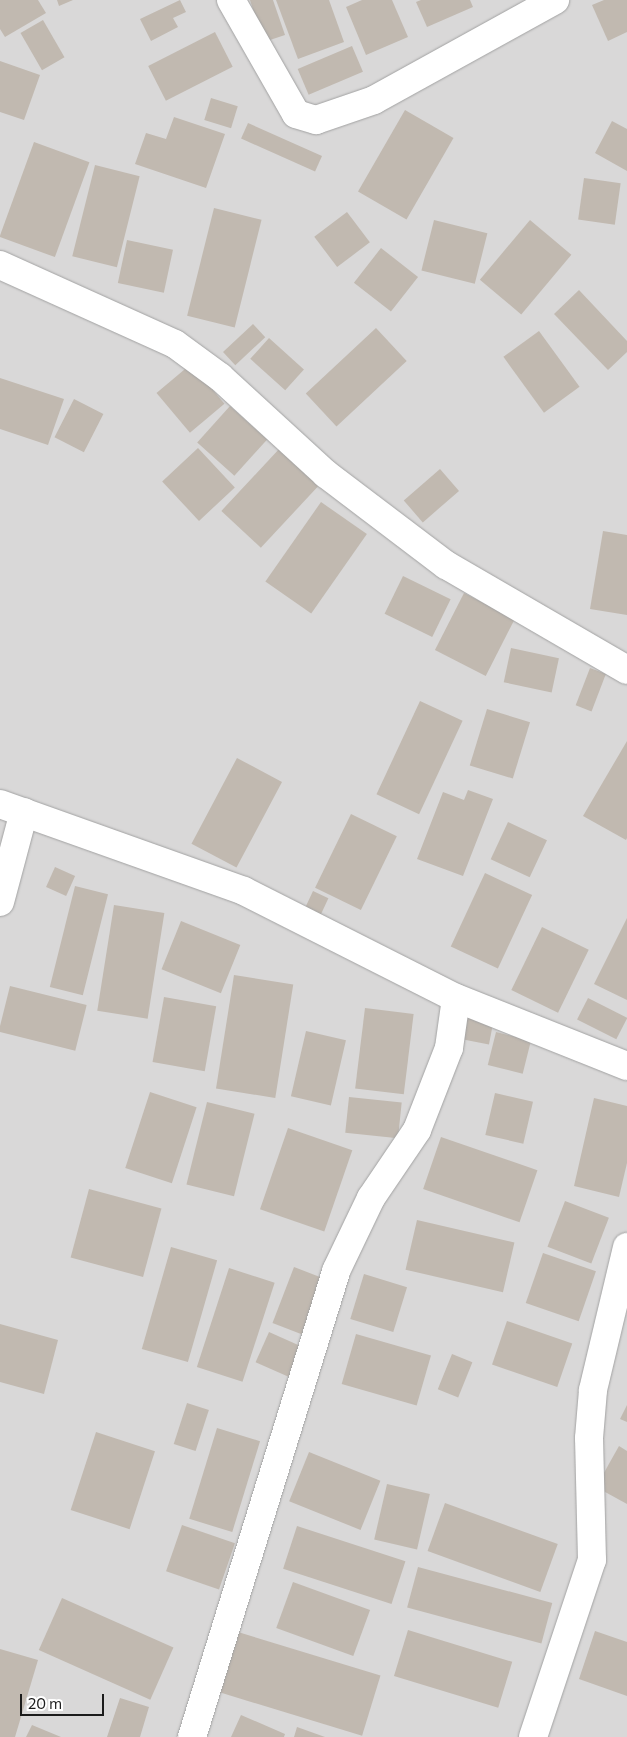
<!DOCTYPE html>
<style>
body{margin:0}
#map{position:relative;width:627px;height:1737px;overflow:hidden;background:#edeae1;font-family:Commissioner,sans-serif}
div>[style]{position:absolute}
.residential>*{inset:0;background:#d9d8d8;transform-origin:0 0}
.building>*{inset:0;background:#c1b9b0;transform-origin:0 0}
.roads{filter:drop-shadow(0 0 1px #a2a2a2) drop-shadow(0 0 1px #a2a2a2)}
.street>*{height:28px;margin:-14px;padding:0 14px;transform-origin:14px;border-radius:14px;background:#fff}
span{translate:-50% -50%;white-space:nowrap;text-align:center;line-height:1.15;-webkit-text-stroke:4.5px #fff;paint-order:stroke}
.scale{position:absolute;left:20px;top:1694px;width:84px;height:22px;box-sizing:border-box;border:2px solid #1b1b1b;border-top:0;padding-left:6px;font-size:15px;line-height:18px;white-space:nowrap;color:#1b1b1b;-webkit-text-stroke:4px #fff;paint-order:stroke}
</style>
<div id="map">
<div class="residential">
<div style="left:0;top:0;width:627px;height:1737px"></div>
</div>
<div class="building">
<div style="clip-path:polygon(0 0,38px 0,46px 13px,5px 37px,0 29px)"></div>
<div style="clip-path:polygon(57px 0,73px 0,59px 6px)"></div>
<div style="clip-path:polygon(180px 0,186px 12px,173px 18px,178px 27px,151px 41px,140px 19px)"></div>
<div style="clip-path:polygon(250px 0,273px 0,285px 35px,264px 42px)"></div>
<div style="clip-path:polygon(276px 0,329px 0,344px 42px,298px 59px)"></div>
<div style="clip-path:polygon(362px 0,392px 0,408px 37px,366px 55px,346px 7px)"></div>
<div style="clip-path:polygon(421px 0,470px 0,473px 7px,427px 27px,416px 2px)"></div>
<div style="clip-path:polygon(604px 0,627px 0,627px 32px,608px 41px,592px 5px)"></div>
<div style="left:43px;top:20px;width:43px;height:26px;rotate:60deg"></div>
<div style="left:215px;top:32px;width:39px;height:75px;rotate:63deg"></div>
<div style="left:352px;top:46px;width:28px;height:59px;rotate:67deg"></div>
<div style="clip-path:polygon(0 61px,40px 75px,24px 120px,0 112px)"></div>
<div style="left:211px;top:98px;width:28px;height:23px;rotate:17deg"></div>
<div style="left:405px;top:110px;width:56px;height:94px;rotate:30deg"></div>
<div style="clip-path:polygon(174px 117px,225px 134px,206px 188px,135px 164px,146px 133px,166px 139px)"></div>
<div style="clip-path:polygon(612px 121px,627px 129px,627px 171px,595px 153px)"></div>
<div style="left:248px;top:123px;width:81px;height:17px;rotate:24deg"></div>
<div style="left:34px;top:142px;width:59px;height:101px;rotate:20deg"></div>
<div style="left:95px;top:165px;width:46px;height:94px;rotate:14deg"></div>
<div style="left:584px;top:178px;width:37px;height:42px;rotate:8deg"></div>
<div style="left:214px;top:208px;width:49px;height:111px;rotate:14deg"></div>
<div style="left:347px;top:212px;width:38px;height:41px;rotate:53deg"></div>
<div style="left:434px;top:220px;width:55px;height:52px;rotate:14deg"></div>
<div style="left:530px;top:220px;width:54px;height:78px;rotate:40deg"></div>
<div style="left:127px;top:240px;width:47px;height:44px;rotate:12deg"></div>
<div style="left:381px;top:248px;width:47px;height:44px;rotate:38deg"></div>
<div style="clip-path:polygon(579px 290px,627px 341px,627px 352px,608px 370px,554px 314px)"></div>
<div style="left:253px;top:324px;width:18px;height:41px;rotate:47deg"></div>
<div style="left:376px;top:328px;width:45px;height:96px;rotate:47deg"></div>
<div style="left:539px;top:331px;width:69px;height:44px;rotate:54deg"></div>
<div style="left:269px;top:338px;width:47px;height:28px;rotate:42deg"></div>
<div style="left:191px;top:364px;width:52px;height:45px;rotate:50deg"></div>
<div style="clip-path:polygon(0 378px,64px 399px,48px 445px,0 429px)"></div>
<div style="left:74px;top:399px;width:33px;height:43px;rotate:27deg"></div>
<div style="left:230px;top:406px;width:50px;height:49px;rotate:42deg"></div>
<div style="left:198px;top:448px;width:54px;height:49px;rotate:47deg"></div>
<div style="left:280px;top:448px;width:54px;height:86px;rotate:43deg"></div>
<div style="left:440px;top:469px;width:29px;height:48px;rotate:49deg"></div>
<div style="left:321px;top:502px;width:56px;height:97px;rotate:35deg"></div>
<div style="clip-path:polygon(603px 531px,627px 535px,627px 615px,590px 609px)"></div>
<div style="left:403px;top:576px;width:53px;height:42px;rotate:26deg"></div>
<div style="left:464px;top:593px;width:57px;height:64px;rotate:27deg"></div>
<div style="left:511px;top:648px;width:49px;height:35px;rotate:12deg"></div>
<div style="left:590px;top:668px;width:17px;height:40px;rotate:21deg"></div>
<div style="left:420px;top:701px;width:47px;height:103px;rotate:25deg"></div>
<div style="left:487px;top:709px;width:45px;height:59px;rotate:17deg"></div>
<div style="clip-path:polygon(627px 741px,627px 838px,626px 840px,583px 816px)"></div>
<div style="left:237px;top:758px;width:51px;height:97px;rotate:28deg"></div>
<div style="clip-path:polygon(468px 790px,493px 799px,463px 876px,417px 859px,443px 792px,464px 800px)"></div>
<div style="left:351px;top:814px;width:51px;height:82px;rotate:26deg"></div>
<div style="left:508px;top:822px;width:43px;height:41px;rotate:25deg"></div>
<div style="left:55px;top:867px;width:22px;height:22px;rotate:24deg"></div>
<div style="left:485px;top:873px;width:52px;height:81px;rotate:25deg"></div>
<div style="left:75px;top:886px;width:34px;height:104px;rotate:14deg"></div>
<div style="left:313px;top:891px;width:17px;height:21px;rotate:25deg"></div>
<div style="left:114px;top:905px;width:51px;height:107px;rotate:9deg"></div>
<div style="clip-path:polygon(627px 918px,627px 1000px,594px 984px)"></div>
<div style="left:181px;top:921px;width:64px;height:52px;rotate:22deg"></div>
<div style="left:542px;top:927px;width:52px;height:70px;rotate:26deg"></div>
<div style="left:234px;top:975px;width:60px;height:115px;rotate:9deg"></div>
<div style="left:10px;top:986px;width:79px;height:47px;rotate:14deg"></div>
<div style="left:164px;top:997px;width:53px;height:66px;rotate:10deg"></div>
<div style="left:588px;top:998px;width:44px;height:24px;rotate:27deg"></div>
<div style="left:365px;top:1008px;width:49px;height:81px;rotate:7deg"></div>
<div style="left:468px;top:1016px;width:26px;height:24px;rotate:11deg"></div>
<div style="left:306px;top:1031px;width:41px;height:67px;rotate:13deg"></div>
<div style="left:496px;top:1032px;width:36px;height:34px;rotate:14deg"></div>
<div style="left:150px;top:1092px;width:49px;height:80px;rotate:18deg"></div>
<div style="left:495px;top:1093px;width:39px;height:43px;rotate:13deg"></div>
<div style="left:349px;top:1097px;width:53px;height:36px;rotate:6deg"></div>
<div style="clip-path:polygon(594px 1098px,627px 1106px,627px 1163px,619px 1197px,574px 1186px)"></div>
<div style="left:207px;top:1102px;width:49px;height:85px;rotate:14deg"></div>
<div style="left:288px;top:1128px;width:68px;height:86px;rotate:19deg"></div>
<div style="left:441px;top:1137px;width:102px;height:55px;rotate:19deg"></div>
<div style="left:89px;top:1189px;width:75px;height:71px;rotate:15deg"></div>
<div style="left:565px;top:1201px;width:47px;height:49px;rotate:21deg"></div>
<div style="left:417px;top:1220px;width:100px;height:51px;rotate:13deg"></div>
<div style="left:171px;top:1247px;width:48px;height:106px;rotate:16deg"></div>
<div style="left:543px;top:1253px;width:56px;height:53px;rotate:19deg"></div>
<div style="left:294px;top:1267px;width:34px;height:60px;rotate:21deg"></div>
<div style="left:229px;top:1268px;width:48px;height:104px;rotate:18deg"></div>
<div style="left:364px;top:1274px;width:45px;height:47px;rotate:17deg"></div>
<div style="left:507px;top:1321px;width:69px;height:46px;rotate:19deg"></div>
<div style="clip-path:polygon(0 1324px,58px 1340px,44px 1394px,0 1382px)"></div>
<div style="left:269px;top:1332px;width:46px;height:33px;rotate:24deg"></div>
<div style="left:356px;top:1334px;width:78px;height:52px;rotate:16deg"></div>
<div style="left:452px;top:1354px;width:22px;height:38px;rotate:22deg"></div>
<div style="left:187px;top:1403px;width:23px;height:43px;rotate:18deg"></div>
<div style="clip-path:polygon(627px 1405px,627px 1422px,620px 1419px)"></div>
<div style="left:217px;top:1428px;width:45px;height:95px;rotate:17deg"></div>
<div style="left:96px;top:1432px;width:62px;height:82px;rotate:18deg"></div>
<div style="clip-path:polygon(619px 1446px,627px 1451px,627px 1504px,596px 1487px)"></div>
<div style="left:309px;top:1452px;width:77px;height:53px;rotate:22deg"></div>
<div style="left:387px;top:1484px;width:44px;height:57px;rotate:13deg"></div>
<div style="left:445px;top:1503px;width:120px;height:51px;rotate:20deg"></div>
<div style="left:182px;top:1525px;width:56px;height:49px;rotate:19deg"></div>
<div style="left:297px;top:1526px;width:114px;height:45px;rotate:18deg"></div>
<div style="left:418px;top:1567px;width:139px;height:42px;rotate:15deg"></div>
<div style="left:293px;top:1582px;width:82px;height:49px;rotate:20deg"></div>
<div style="left:62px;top:1598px;width:122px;height:57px;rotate:24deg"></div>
<div style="left:408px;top:1630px;width:109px;height:48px;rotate:17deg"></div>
<div style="clip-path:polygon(595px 1631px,627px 1642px,627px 1696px,579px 1679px)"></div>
<div style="left:238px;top:1632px;width:149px;height:63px;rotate:17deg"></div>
<div style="clip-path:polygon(0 1649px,38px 1660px,15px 1737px,0 1737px)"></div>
<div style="clip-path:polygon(120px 1698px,149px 1707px,140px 1737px,107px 1737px)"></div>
<div style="clip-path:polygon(241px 1715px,285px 1734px,284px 1737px,231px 1737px)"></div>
<div style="clip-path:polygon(32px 1725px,61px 1737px,26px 1737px)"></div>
<div style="clip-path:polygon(297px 1727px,325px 1737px,294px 1737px)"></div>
</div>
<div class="roads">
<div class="street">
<div style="left:231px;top:0;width:131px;rotate:60.3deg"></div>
<div style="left:296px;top:114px;width:21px;rotate:17deg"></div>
<div style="left:316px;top:120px;width:61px;rotate:-19deg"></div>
<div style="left:374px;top:100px;width:207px;rotate:-28.9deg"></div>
<div style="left:0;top:265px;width:192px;rotate:24.3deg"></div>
<div style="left:175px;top:344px;width:56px;rotate:36.3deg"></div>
<div style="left:220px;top:377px;width:144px;rotate:42.5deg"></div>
<div style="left:326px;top:474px;width:151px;rotate:37.2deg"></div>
<div style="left:446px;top:565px;width:209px;rotate:30.1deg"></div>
<div style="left:0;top:804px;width:259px;rotate:19.6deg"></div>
<div style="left:244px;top:891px;width:237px;rotate:26.8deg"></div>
<div style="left:456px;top:998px;width:184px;rotate:21.7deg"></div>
<div style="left:0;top:902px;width:93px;rotate:-75.1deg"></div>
<div style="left:192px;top:1737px;width:488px;rotate:-72.8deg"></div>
<div style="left:336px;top:1271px;width:81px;rotate:-64.4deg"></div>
<div style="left:371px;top:1198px;width:82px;rotate:-55.9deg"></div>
<div style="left:417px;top:1130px;width:88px;rotate:-68.7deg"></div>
<div style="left:449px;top:1048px;width:50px;rotate:-82deg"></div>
<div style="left:533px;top:1737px;width:187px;rotate:-71.6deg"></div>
<div style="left:592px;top:1560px;width:122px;rotate:-91.4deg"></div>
<div style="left:589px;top:1438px;width:48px;rotate:-85.2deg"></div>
<div style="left:593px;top:1390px;width:147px;rotate:-76.6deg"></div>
</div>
</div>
<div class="scale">20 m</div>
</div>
